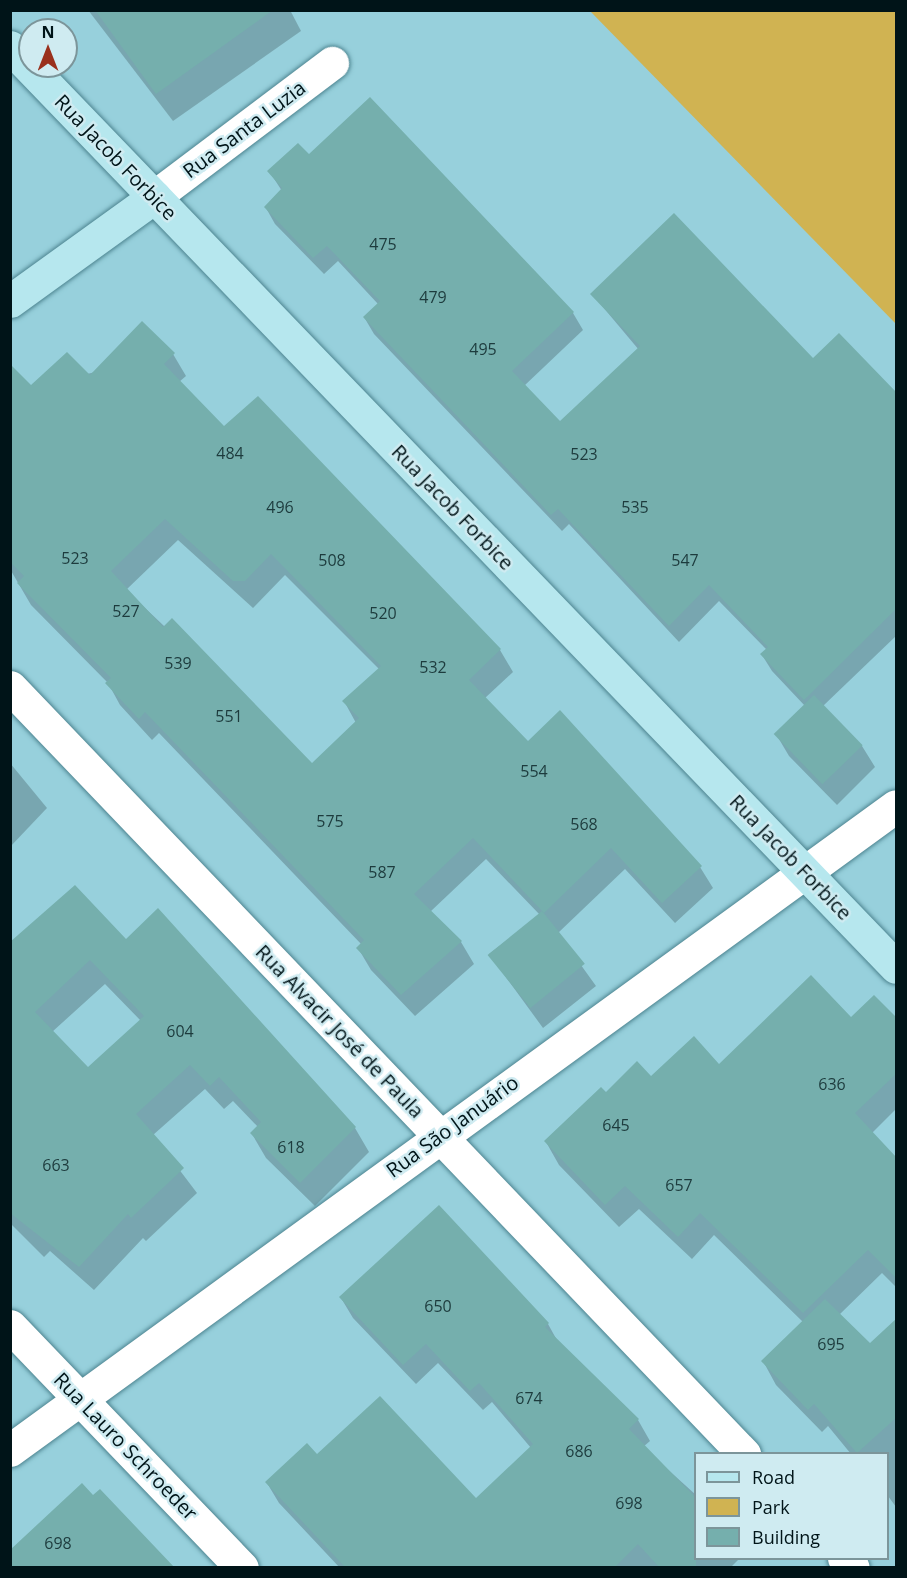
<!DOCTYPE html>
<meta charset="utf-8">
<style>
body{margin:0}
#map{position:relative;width:907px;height:1578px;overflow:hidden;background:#97d0dc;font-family:"Open Sans",sans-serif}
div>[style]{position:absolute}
.green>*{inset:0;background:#d0b352}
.shadow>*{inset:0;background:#0003}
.building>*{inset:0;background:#75afad;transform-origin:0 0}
.roads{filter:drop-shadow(0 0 2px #4d8490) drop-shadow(0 0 2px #4d8490)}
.street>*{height:33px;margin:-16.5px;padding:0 16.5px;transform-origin:16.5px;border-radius:16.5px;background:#fff}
.secondary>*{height:33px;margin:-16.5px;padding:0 16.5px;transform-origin:16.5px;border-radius:16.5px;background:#b6e7ee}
span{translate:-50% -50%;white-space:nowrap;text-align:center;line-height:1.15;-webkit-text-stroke:5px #cfebf1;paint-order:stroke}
.number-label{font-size:16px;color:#1d3b3d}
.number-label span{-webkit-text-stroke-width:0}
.street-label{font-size:20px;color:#001418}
.frame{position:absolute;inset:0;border:12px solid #001418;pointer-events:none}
.legend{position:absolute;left:694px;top:1452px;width:195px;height:108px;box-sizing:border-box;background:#cfebf1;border:2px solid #7c959a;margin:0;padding:8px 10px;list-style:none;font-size:18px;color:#001418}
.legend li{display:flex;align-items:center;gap:12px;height:30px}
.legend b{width:30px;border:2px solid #7c959a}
.north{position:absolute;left:18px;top:18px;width:60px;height:60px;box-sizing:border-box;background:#cfebf1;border:2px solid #7c959a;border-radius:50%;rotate:0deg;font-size:16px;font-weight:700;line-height:24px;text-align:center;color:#001418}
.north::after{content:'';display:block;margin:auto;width:21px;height:27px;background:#9a301c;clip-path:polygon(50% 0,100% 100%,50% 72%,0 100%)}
</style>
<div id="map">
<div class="green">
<div style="clip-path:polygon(590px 11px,896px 11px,896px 324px)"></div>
</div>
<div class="shadow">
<div style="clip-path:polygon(88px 10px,290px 10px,301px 31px,173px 121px)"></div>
<div style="clip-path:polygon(370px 99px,573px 313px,583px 330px,524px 386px,560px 424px,639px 350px,592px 294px,813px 360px,896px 398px,896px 636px,823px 706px,862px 746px,875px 767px,837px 805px,789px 756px,776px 734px,805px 706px,772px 671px,762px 655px,767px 650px,719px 601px,679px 642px,569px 524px,562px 531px,374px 334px,364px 317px,378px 304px,338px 261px,324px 274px,275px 224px,266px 208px,282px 191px,269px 171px,309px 156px)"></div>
<div style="clip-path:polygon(evenodd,173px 354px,186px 376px,179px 382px,224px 428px,258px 398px,500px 650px,513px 672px,485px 698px,528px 743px,700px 867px,713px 888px,675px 923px,625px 869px,558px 933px,596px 986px,543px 1028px,489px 954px,540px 915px,486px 859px,430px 912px,461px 942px,474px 964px,415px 1016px,371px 970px,358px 948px,362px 945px,159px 733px,152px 740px,120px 705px,108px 683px,31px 605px,10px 569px,10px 366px,31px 387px,173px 354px,178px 540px,253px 608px,285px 575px,379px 669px,344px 701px,356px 723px,311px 765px,126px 590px,178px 540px)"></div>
<div style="clip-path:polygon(10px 763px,47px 808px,10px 847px)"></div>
<div style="clip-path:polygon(evenodd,158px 910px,355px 1128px,369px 1152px,315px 1206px,266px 1158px,252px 1134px,258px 1127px,233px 1101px,224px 1109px,205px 1089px,153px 1135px,197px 1193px,146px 1241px,143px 1238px,94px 1290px,50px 1251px,44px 1257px,10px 1223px,10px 945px,126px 941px,158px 910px,105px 984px,141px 1021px,88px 1069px,52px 1032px,105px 984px)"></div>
<div style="clip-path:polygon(851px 1019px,896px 1021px,896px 1109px,872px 1133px,896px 1160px,896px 1287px,882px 1273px,839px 1315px,870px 1345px,896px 1320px,896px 1507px,888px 1496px,888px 1454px,851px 1454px,828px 1426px,822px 1432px,776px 1385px,763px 1361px,803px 1322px,714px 1235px,692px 1259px,639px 1209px,619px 1227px,559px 1165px,546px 1142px,606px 1095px,651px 1078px,719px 1066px)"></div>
<div style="clip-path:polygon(341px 1298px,548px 1324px,558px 1342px,638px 1420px,650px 1441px,643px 1447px,696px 1495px,696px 1558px,740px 1558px,730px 1568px,340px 1568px,279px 1503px,267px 1483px,317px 1456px,476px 1500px,531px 1448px,492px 1402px,483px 1410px,438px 1363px,416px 1384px,353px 1318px)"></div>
</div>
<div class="building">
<div style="clip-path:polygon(95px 10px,273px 10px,156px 94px)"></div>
<div style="clip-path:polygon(370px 97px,574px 312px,512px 371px,560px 421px,640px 346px,590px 294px,674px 213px,813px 358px,839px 333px,897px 393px,897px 608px,804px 700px,760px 654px,768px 647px,709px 585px,669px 626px,558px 509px,551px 515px,363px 317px,380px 301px,327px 246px,313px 258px,264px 207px,282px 188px,267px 171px,298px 143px,309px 154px)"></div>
<div style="clip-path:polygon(evenodd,142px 321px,175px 353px,164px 364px,224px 426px,258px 396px,501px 649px,469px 680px,528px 741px,560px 710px,702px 866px,662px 903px,611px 848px,544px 913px,473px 838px,414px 894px,462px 941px,401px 995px,356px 948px,364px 940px,145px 712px,139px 719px,105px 683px,111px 678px,17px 583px,24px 576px,10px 562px,10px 364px,31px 385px,67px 352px,90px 375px,142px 321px,165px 519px,233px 581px,245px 581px,271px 554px,381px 666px,342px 701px,359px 718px,312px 763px,172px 618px,163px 627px,111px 571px,165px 519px)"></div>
<div style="left:814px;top:695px;width:70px;height:56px;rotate:46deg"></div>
<div style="clip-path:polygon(evenodd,75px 885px,126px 939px,158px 908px,356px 1127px,300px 1183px,250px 1133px,261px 1122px,219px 1077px,210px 1086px,190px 1065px,136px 1114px,184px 1168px,131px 1218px,128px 1214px,79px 1267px,10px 1213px,10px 942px,75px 885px,90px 960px,144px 1016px,88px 1067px,35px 1012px,90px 960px)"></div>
<div style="left:542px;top:911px;width:68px;height:70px;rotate:51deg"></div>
<div style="clip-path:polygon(811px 975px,851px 1017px,874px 995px,897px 1018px,897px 1073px,855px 1113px,897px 1158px,897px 1279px,868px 1250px,803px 1313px,700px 1213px,678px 1237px,625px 1186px,605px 1205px,544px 1141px,601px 1087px,606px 1092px,637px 1061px,651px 1076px,694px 1036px,719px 1064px)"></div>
<div style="clip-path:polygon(439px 1205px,549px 1323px,545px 1327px,639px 1419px,629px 1429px,696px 1498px,696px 1568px,660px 1568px,638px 1544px,614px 1568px,346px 1568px,265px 1482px,307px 1443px,317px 1454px,380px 1396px,476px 1498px,533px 1444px,479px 1383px,470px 1391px,426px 1344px,403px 1365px,339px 1297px)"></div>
<div style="clip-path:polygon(825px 1299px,870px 1343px,897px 1318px,897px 1417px,857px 1453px,814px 1404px,808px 1410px,761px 1361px)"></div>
<div style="clip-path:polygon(82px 1483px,93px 1495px,100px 1489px,175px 1568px,10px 1568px,10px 1550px)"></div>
</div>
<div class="roads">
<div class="street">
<div style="left:154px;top:197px;width:223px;rotate:-37deg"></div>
<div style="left:10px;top:687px;width:1062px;rotate:46.26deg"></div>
<div style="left:10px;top:1326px;width:335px;rotate:46.2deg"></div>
<div style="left:10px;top:1450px;width:1095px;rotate:-36.01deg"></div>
<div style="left:844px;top:1558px;width:13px;rotate:48deg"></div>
</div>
<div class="secondary">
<div style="left:10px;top:47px;width:1277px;rotate:46.08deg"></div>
<div style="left:10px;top:301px;width:178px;rotate:-35.8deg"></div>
</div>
</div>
<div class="number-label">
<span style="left:383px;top:244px">475</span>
<span style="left:433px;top:297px">479</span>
<span style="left:483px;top:349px">495</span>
<span style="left:230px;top:453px">484</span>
<span style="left:584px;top:454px">523</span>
<span style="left:280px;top:507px">496</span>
<span style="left:635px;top:507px">535</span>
<span style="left:75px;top:558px">523</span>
<span style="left:332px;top:560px">508</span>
<span style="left:685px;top:560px">547</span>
<span style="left:126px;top:611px">527</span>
<span style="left:383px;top:613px">520</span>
<span style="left:178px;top:663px">539</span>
<span style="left:433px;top:667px">532</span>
<span style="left:229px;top:716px">551</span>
<span style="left:534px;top:771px">554</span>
<span style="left:330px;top:821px">575</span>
<span style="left:584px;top:824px">568</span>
<span style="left:382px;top:872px">587</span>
<span style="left:180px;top:1031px">604</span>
<span style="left:832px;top:1084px">636</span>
<span style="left:616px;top:1125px">645</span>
<span style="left:291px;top:1147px">618</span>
<span style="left:56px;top:1165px">663</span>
<span style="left:679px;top:1185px">657</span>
<span style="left:438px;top:1306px">650</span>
<span style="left:831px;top:1344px">695</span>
<span style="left:529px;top:1398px">674</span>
<span style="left:579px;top:1451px">686</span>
<span style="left:629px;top:1503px">698</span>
<span style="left:58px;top:1543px">698</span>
</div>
<div class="street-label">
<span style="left:244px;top:129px;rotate:-37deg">Rua Santa Luzia</span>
<span style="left:116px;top:157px;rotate:46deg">Rua Jacob Forbice</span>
<span style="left:453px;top:507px;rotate:46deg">Rua Jacob Forbice</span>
<span style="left:791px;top:857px;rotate:46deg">Rua Jacob Forbice</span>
<span style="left:340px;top:1031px;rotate:46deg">Rua Alvacir José de Paula</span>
<span style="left:452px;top:1126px;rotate:-36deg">Rua São Januário</span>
<span style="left:126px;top:1446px;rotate:46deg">Rua Lauro Schroeder</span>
</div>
<div class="frame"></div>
<ul class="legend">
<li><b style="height:8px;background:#b6e7ee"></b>Road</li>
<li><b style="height:16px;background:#d0b352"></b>Park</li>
<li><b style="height:16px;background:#75afad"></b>Building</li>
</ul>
<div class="north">N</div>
</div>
